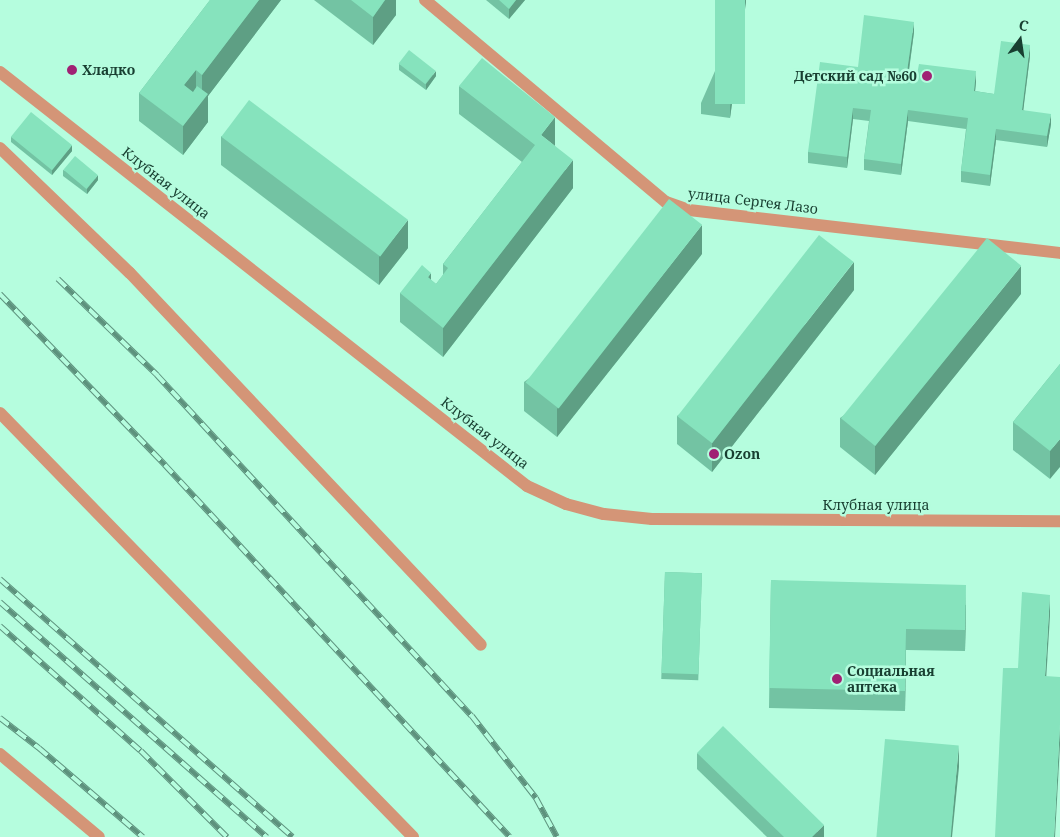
<!DOCTYPE html>
<meta charset="utf-8">
<style>
body{margin:0}
#map{position:relative;width:1060px;height:837px;overflow:hidden;background:#b5fdde;font-family:"Noto Serif",serif}
div>[style]{position:absolute}
.minor>*{height:12px;margin:-6px;padding:0 6px;transform-origin:6px;border-radius:6px;background:#d49577}
.rail>*{height:5.5px;margin-top:-2.75px;transform-origin:0;background:repeating-linear-gradient(90deg,#b5fdde 0 11px,#5d927d 0 22px);box-sizing:border-box;border-block:1px solid #5d927d}
.wall>*{inset:0;background:#73c3a3;transform-origin:0 0}
.shaded-wall>*{inset:0;background:#5e9f84}
.building>*{inset:0;background:#86e3bd;transform-origin:0 0}
.dots>*{width:14px;height:14px;translate:-50% -50%;box-sizing:border-box;border:2px solid #b5fdde;border-radius:50%}
span{translate:-50% -50%;white-space:nowrap;text-align:center;line-height:1.15;-webkit-text-stroke:5px #b5fdde;paint-order:stroke}
.poi-label{font-size:14px;color:#183f31;font-weight:700}
.left{translate:0 -50%;text-align:left}
.right{translate:-100% -50%;text-align:right}
.street-label{font-size:14px;color:#183f31}
.north{position:absolute;left:995px;top:15px;width:50px;height:50px;-webkit-text-stroke:4px #b5fdde;paint-order:stroke;rotate:14deg;font-size:14px;font-weight:700;line-height:20px;text-align:center;color:#183f31}
.north::after{content:'';display:block;margin:auto;width:18px;height:22px;background:#183f31;clip-path:polygon(50% 0,100% 100%,50% 72%,0 100%)}
</style>
<div id="map">
<div class="minor">
<div style="left:425px;top:0;width:314px;rotate:40deg"></div>
<div style="left:666px;top:202px;width:24px;rotate:19deg"></div>
<div style="left:689px;top:210px;width:373px;rotate:6.6deg"></div>
<div style="left:0;top:72px;width:670px;rotate:38.15deg"></div>
<div style="left:527px;top:486px;width:43px;rotate:24.8deg"></div>
<div style="left:566px;top:504px;width:39px;rotate:15deg"></div>
<div style="left:604px;top:514px;width:48px;rotate:5.9deg"></div>
<div style="left:652px;top:519px;width:408px;rotate:0.3deg"></div>
<div style="left:0;top:148px;width:180px;rotate:43.9deg"></div>
<div style="left:130px;top:273px;width:511px;rotate:46.66deg"></div>
<div style="left:0;top:413px;width:592px;rotate:45.75deg"></div>
<div style="left:0;top:754px;width:129px;rotate:40deg"></div>
</div>
<div class="rail">
<div style="left:58px;top:279px;width:138px;rotate:44.1deg"></div>
<div style="left:157px;top:375px;width:464px;rotate:47.3deg"></div>
<div style="left:472px;top:716px;width:104px;rotate:52deg"></div>
<div style="left:536px;top:798px;width:44px;rotate:61.7deg"></div>
<div style="left:0;top:294px;width:238px;rotate:46deg"></div>
<div style="left:165px;top:465px;width:507px;rotate:47.16deg"></div>
<div style="left:0;top:579px;width:390px;rotate:41.4deg"></div>
<div style="left:0;top:602px;width:356px;rotate:41.4deg"></div>
<div style="left:0;top:626px;width:188px;rotate:41.6deg"></div>
<div style="left:141px;top:751px;width:122px;rotate:45deg"></div>
<div style="left:0;top:718px;width:49px;rotate:37.6deg"></div>
<div style="left:39px;top:748px;width:137px;rotate:40.6deg"></div>
</div>
<div class="wall">
<div style="clip-path:polygon(210px 0,281px 0,208px 96px,208px 122px,183px 155px,139px 121px,139px 93px)"></div>
<div style="clip-path:polygon(314px 0,396px 0,396px 15px,373px 45px)"></div>
<div style="clip-path:polygon(486px 0,525px 0,509px 19px)"></div>
<div style="clip-path:polygon(746px 0,730px 118px,701px 114px,701px 103px)"></div>
<div style="clip-path:polygon(914px 32px,908px 79px,916px 80px,976px 82px,975px 91px,994px 94px,1030px 56px,1023px 110px,1051px 124px,1047px 147px,996px 140px,990px 186px,961px 182px,961px 171px,966px 129px,908px 121px,901px 175px,864px 170px,864px 159px,869px 121px,853px 119px,847px 168px,808px 163px,808px 152px,858px 67px)"></div>
<div style="clip-path:polygon(399px 64px,436px 76px,426px 90px,399px 70px)"></div>
<div style="clip-path:polygon(459px 86px,555px 146px,573px 188px,443px 357px,400px 322px,400px 293px,431px 280px,436px 284px,443px 275px,443px 264px,522px 162px,459px 114px)"></div>
<div style="clip-path:polygon(221px 136px,408px 248px,379px 285px,221px 165px)"></div>
<div style="clip-path:polygon(11px 137px,72px 151px,52px 175px,11px 142px)"></div>
<div style="clip-path:polygon(63px 170px,98px 180px,87px 194px,63px 176px)"></div>
<div style="clip-path:polygon(702px 254px,557px 437px,524px 411px,524px 382px)"></div>
<div style="clip-path:polygon(854px 290px,712px 472px,677px 444px,677px 416px)"></div>
<div style="clip-path:polygon(1021px 294px,875px 475px,840px 447px,840px 418px)"></div>
<div style="clip-path:polygon(1060px 364px,1050px 479px,1013px 450px,1013px 422px)"></div>
<div style="left:665px;top:572px;width:37px;height:107px;rotate:2deg"></div>
<div style="clip-path:polygon(771px 580px,966px 605px,965px 651px,906px 650px,905px 711px,769px 708px)"></div>
<div style="clip-path:polygon(697px 753px,824px 837px,767px 837px,697px 769px)"></div>
</div>
<div class="shaded-wall">
<div style="clip-path:polygon(259px 0,281px 0,208px 96px,208px 122px,183px 155px,183px 126px,202px 101px,202px 75px)"></div>
<div style="clip-path:polygon(385px 0,396px 0,396px 15px,373px 45px,373px 17px)"></div>
<div style="clip-path:polygon(516px 0,525px 0,509px 19px,509px 9px)"></div>
<div style="clip-path:polygon(745px 0,746px 0,746px 2px,730px 118px,730px 107px)"></div>
<div style="clip-path:polygon(914px 22px,914px 32px,906px 90px,906px 79px)"></div>
<div style="clip-path:polygon(1030px 45px,1030px 56px,1022px 121px,1022px 110px)"></div>
<div style="clip-path:polygon(196px 70px,196px 98px,184px 85px)"></div>
<div style="clip-path:polygon(436px 71px,436px 76px,426px 90px,426px 84px)"></div>
<div style="clip-path:polygon(976px 71px,976px 82px,974px 102px,974px 91px)"></div>
<div style="clip-path:polygon(853px 108px,853px 119px,847px 168px,847px 157px)"></div>
<div style="clip-path:polygon(908px 110px,908px 121px,901px 175px,901px 164px)"></div>
<div style="clip-path:polygon(1051px 114px,1051px 124px,1047px 147px,1047px 136px)"></div>
<div style="clip-path:polygon(555px 117px,555px 146px,541px 135px)"></div>
<div style="clip-path:polygon(996px 129px,996px 140px,990px 186px,990px 175px)"></div>
<div style="clip-path:polygon(72px 145px,72px 151px,52px 175px,52px 169px)"></div>
<div style="clip-path:polygon(573px 160px,573px 188px,443px 357px,443px 328px)"></div>
<div style="clip-path:polygon(98px 175px,98px 180px,87px 194px,87px 189px)"></div>
<div style="clip-path:polygon(408px 220px,408px 248px,379px 285px,379px 257px)"></div>
<div style="clip-path:polygon(702px 225px,702px 254px,557px 437px,557px 409px)"></div>
<div style="clip-path:polygon(854px 262px,854px 290px,712px 472px,712px 443px)"></div>
<div style="clip-path:polygon(1021px 266px,1021px 294px,875px 475px,875px 446px)"></div>
<div style="clip-path:polygon(431px 273px,431px 301px,428px 277px)"></div>
<div style="clip-path:polygon(1060px 439px,1060px 467px,1050px 479px,1050px 451px)"></div>
<div style="clip-path:polygon(966px 585px,966px 605px,965px 651px,965px 630px)"></div>
<div style="clip-path:polygon(1050px 595px,1050px 616px,1045px 697px,1045px 676px)"></div>
<div style="clip-path:polygon(906px 629px,906px 650px,905px 711px,905px 691px)"></div>
<div style="clip-path:polygon(1060px 724px,1060px 745px,1055px 837px,1054px 837px)"></div>
<div style="clip-path:polygon(959px 746px,959px 767px,952px 837px,950px 837px)"></div>
<div style="clip-path:polygon(824px 825px,824px 837px,812px 837px)"></div>
</div>
<div class="building">
<div style="clip-path:polygon(210px 0,259px 0,202px 75px,196px 70px,184px 85px,193px 92px,197px 86px,208px 94px,183px 126px,139px 93px)"></div>
<div style="clip-path:polygon(351px 0,385px 0,373px 17px)"></div>
<div style="clip-path:polygon(499px 0,516px 0,509px 9px)"></div>
<div style="left:715px;top:0;width:30px;height:104px"></div>
<div style="clip-path:polygon(864px 15px,914px 22px,906px 79px,916px 80px,919px 64px,976px 71px,974px 91px,994px 94px,1001px 41px,1030px 45px,1022px 110px,1051px 114px,1047px 136px,996px 129px,990px 175px,961px 171px,968px 118px,908px 110px,901px 164px,864px 159px,871px 110px,853px 108px,847px 157px,808px 152px,820px 62px,858px 67px)"></div>
<div style="left:409px;top:50px;width:34px;height:17px;rotate:38deg"></div>
<div style="clip-path:polygon(482px 58px,555px 117px,541px 135px,573px 160px,443px 328px,400px 293px,422px 265px,431px 273px,428px 277px,436px 284px,448px 268px,443px 264px,535px 145px,459px 86px)"></div>
<div style="left:249px;top:100px;width:199px;height:46px;rotate:37deg"></div>
<div style="left:31px;top:112px;width:53px;height:32px;rotate:39deg"></div>
<div style="left:75px;top:156px;width:30px;height:18px;rotate:40deg"></div>
<div style="left:669px;top:199px;width:42px;height:233px;rotate:38deg"></div>
<div style="left:819px;top:235px;width:44px;height:230px;rotate:38deg"></div>
<div style="left:987px;top:238px;width:44px;height:232px;rotate:39deg"></div>
<div style="clip-path:polygon(1060px 364px,1060px 439px,1050px 451px,1013px 422px)"></div>
<div style="left:665px;top:572px;width:37px;height:101px;rotate:2deg"></div>
<div style="clip-path:polygon(771px 580px,966px 585px,965px 630px,906px 629px,905px 691px,769px 688px)"></div>
<div style="clip-path:polygon(1022px 592px,1050px 595px,1045px 676px,1060px 677px,1060px 724px,1054px 837px,995px 837px,1003px 668px,1018px 668px)"></div>
<div style="clip-path:polygon(723px 726px,824px 825px,812px 837px,784px 837px,697px 753px)"></div>
<div style="left:885px;top:739px;width:74px;height:99px;rotate:5deg"></div>
</div>
<div class="dots">
<div style="left:72px;top:70px;background:#a02174"></div>
<div style="left:927px;top:76px;background:#a02174"></div>
<div style="left:714px;top:454px;background:#a02174"></div>
<div style="left:837px;top:679px;background:#a02174"></div>
</div>
<div class="poi-label">
<span class="left" style="left:82px;top:70px">Хладко</span>
<span class="right" style="left:917px;top:76px">Детский сад №60</span>
<span class="left" style="left:724px;top:454px">Ozon</span>
<span class="left" style="left:847px;top:679px">Социальная<br>аптека</span>
</div>
<div class="street-label">
<span style="left:166px;top:183px;rotate:38deg">Клубная улица</span>
<span style="left:753px;top:201px;rotate:7deg">улица Сергея Лазо</span>
<span style="left:485px;top:433px;rotate:38deg">Клубная улица</span>
<span style="left:876px;top:505px">Клубная улица</span>
</div>
<div class="north">С</div>
</div>
